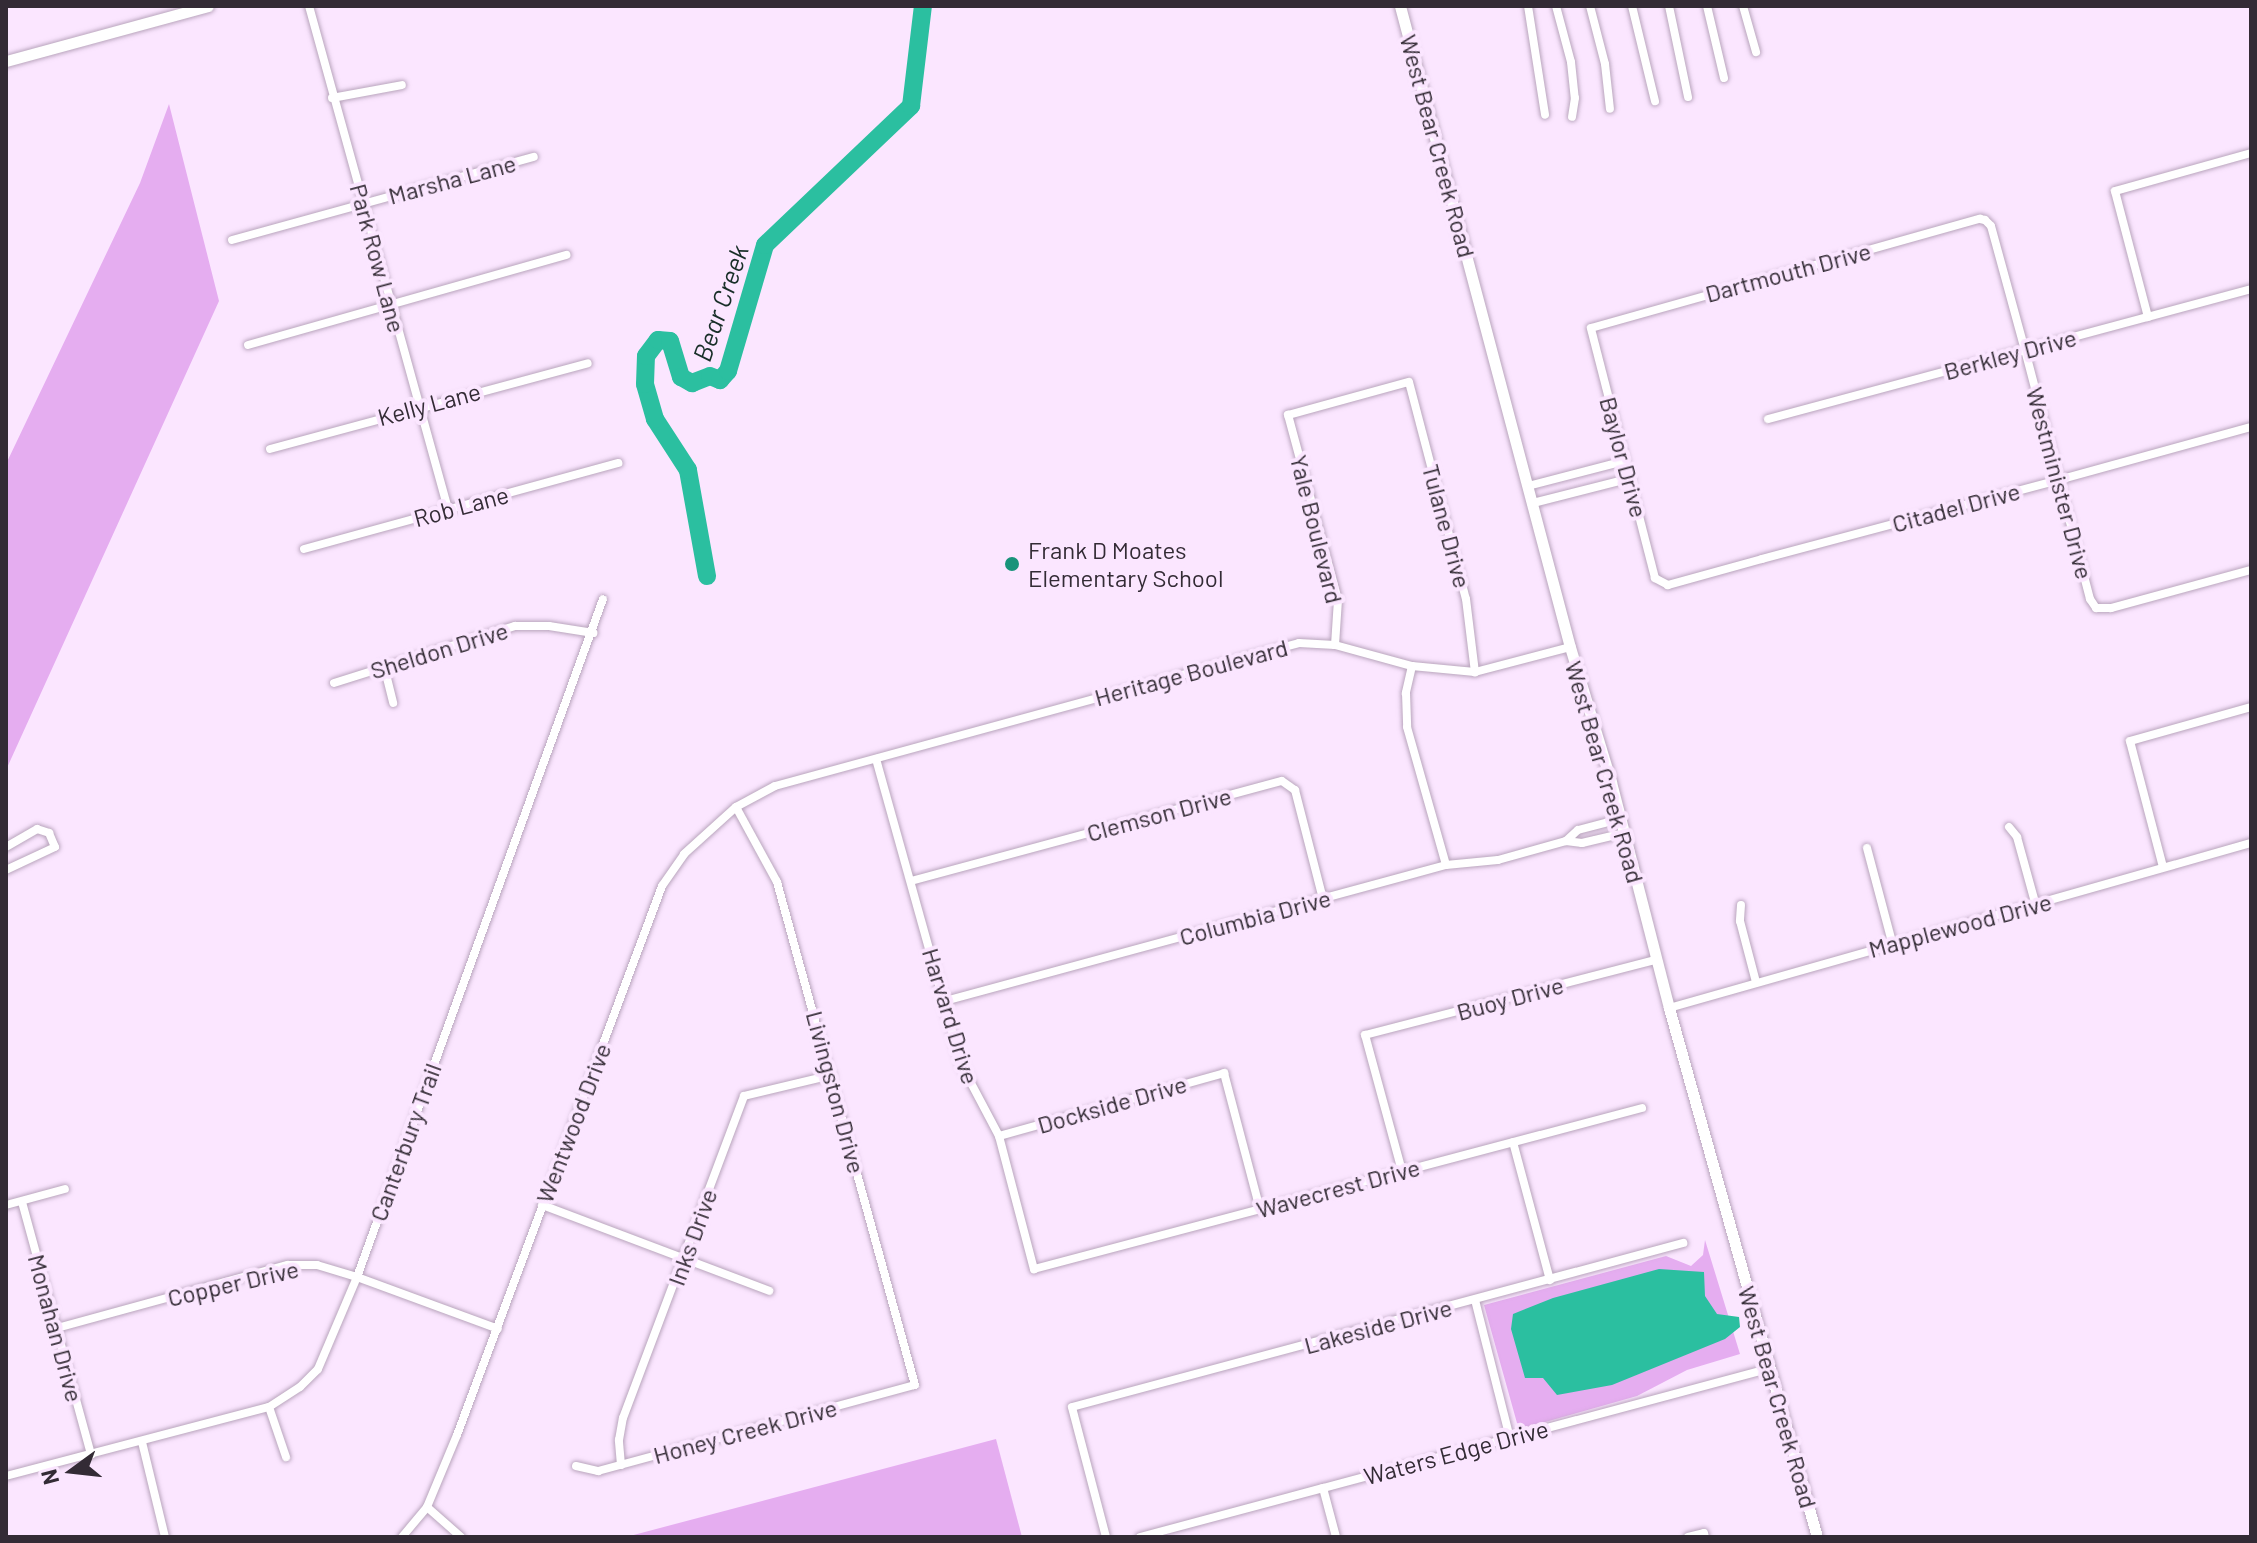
<!DOCTYPE html>
<style>
body{margin:0}
#map{position:relative;width:2257px;height:1543px;overflow:hidden;background:#fbe6ff;font-family:Barlow,sans-serif}
div>[style]{position:absolute}
.green>*{inset:0;background:#e5adf0}
.water>*{inset:0;background:#2bbfa0}
.river>*{height:18px;margin:-9px;padding:0 9px;transform-origin:9px;border-radius:9px;background:#2bbfa0}
.roads{filter:drop-shadow(0 0 2px #b9a5bd) drop-shadow(0 0 2px #b9a5bd)}
.minor>*{height:8px;margin:-4px;padding:0 4px;transform-origin:4px;border-radius:4px;background:#fff}
.secondary>*{height:11px;margin:-5.5px;padding:0 5.5px;transform-origin:5.5px;border-radius:5.5px;background:#fff}
.dots>*{width:22px;height:22px;translate:-50% -50%;box-sizing:border-box;border:4px solid #fbe6ff;border-radius:50%}
span{translate:-50% -50%;white-space:nowrap;text-align:center;line-height:1.15;-webkit-text-stroke:8px #fbe6ff;paint-order:stroke}
.street-label{font-size:24px;color:#332b35}
.poi-label{font-size:24px;color:#332b35}
.left{translate:0 -50%;text-align:left}
.water-label{font-size:26px;color:#182e28;font-style:italic}
.frame{position:absolute;inset:0;border:8px solid #332b35;pointer-events:none}
.north{position:absolute;left:32px;top:1431px;width:80px;height:80px;-webkit-text-stroke:6px #fbe6ff;paint-order:stroke;rotate:255deg;font-size:22px;font-weight:700;line-height:32px;text-align:center;color:#332b35}
.north::after{content:'';display:block;margin:auto;width:28px;height:36px;background:#332b35;clip-path:polygon(50% 0,100% 100%,50% 72%,0 100%)}
</style>
<div id="map">
<div class="green">
<div style="clip-path:polygon(169px 104px,219px 301px,6px 770px,6px 464px,140px 183px)"></div>
<div style="clip-path:polygon(1705px 1240px,1740px 1354px,1687px 1370px,1637px 1396px,1524px 1428px,1517px 1423px,1484px 1305px,1666px 1256px,1691px 1266px,1703px 1255px)"></div>
<div style="clip-path:polygon(996px 1439px,1022px 1537px,626px 1537px)"></div>
</div>
<div class="water">
<div style="clip-path:polygon(1659px 1269px,1704px 1272px,1705px 1296px,1717px 1314px,1739px 1317px,1740px 1327px,1725px 1339px,1612px 1385px,1557px 1395px,1543px 1378px,1525px 1378px,1511px 1329px,1513px 1314px,1553px 1298px)"></div>
</div>
<div class="river">
<div style="left:707px;top:576px;width:108px;rotate:-100.2deg"></div>
<div style="left:688px;top:470px;width:61px;rotate:-122.9deg"></div>
<div style="left:655px;top:419px;width:36px;rotate:-106deg"></div>
<div style="left:645px;top:384px;width:28px;rotate:-88deg"></div>
<div style="left:646px;top:356px;width:20px;rotate:-53deg"></div>
<div style="left:658px;top:340px;width:12px;rotate:5deg"></div>
<div style="left:670px;top:341px;width:38px;rotate:73deg"></div>
<div style="left:681px;top:377px;width:13px;rotate:29deg"></div>
<div style="left:692px;top:383px;width:19px;rotate:-21deg"></div>
<div style="left:710px;top:376px;width:11px;rotate:22deg"></div>
<div style="left:720px;top:380px;width:12px;rotate:-48deg"></div>
<div style="left:728px;top:371px;width:131px;rotate:-73.6deg"></div>
<div style="left:765px;top:245px;width:202px;rotate:-43.6deg"></div>
<div style="left:911px;top:106px;width:101px;rotate:-83.2deg"></div>
</div>
<div class="roads">
<div class="minor">
<div style="left:309px;top:6px;width:522px;rotate:74.55deg"></div>
<div style="left:1528px;top:6px;width:110px;rotate:81.1deg"></div>
<div style="left:1556px;top:6px;width:58px;rotate:75deg"></div>
<div style="left:1571px;top:62px;width:36px;rotate:84deg"></div>
<div style="left:1575px;top:98px;width:19px;rotate:99deg"></div>
<div style="left:1590px;top:6px;width:60px;rotate:75.5deg"></div>
<div style="left:1605px;top:64px;width:45px;rotate:83.7deg"></div>
<div style="left:1632px;top:6px;width:98px;rotate:76.4deg"></div>
<div style="left:1669px;top:6px;width:93px;rotate:78.2deg"></div>
<div style="left:1707px;top:6px;width:74px;rotate:76.7deg"></div>
<div style="left:1743px;top:6px;width:48px;rotate:74.2deg"></div>
<div style="left:332px;top:98px;width:71px;rotate:-10.5deg"></div>
<div style="left:232px;top:240px;width:313px;rotate:-15.4deg"></div>
<div style="left:2148px;top:317px;width:130px;rotate:-104.7deg"></div>
<div style="left:2115px;top:191px;width:141px;rotate:-15.6deg"></div>
<div style="left:248px;top:345px;width:331px;rotate:-15.8deg"></div>
<div style="left:1768px;top:419px;width:500px;rotate:-15.06deg"></div>
<div style="left:2251px;top:427px;width:199px;rotate:164.6deg"></div>
<div style="left:2059px;top:480px;width:307px;rotate:165.1deg"></div>
<div style="left:1762px;top:559px;width:98px;rotate:164.5deg"></div>
<div style="left:1668px;top:585px;width:15px;rotate:-152deg"></div>
<div style="left:1655px;top:578px;width:258px;rotate:-104.4deg"></div>
<div style="left:1591px;top:328px;width:404px;rotate:-15.7deg"></div>
<div style="left:1980px;top:219px;width:5px;rotate:11deg"></div>
<div style="left:1985px;top:220px;width:8px;rotate:45deg"></div>
<div style="left:1991px;top:226px;width:129px;rotate:74.7deg"></div>
<div style="left:2025px;top:350px;width:134px;rotate:75.3deg"></div>
<div style="left:2059px;top:480px;width:123px;rotate:75.4deg"></div>
<div style="left:2090px;top:599px;width:11px;rotate:56deg"></div>
<div style="left:2096px;top:608px;width:15px"></div>
<div style="left:2111px;top:608px;width:145px;rotate:-15.2deg"></div>
<div style="left:270px;top:449px;width:329px;rotate:-15.1deg"></div>
<div style="left:1528px;top:486px;width:100px;rotate:-14.5deg"></div>
<div style="left:1533px;top:503px;width:101px;rotate:-14.3deg"></div>
<div style="left:304px;top:549px;width:326px;rotate:-15.3deg"></div>
<div style="left:1335px;top:645px;width:45px;rotate:-86.2deg"></div>
<div style="left:1338px;top:600px;width:192px;rotate:-105.1deg"></div>
<div style="left:1288px;top:415px;width:125px;rotate:-15.3deg"></div>
<div style="left:1409px;top:382px;width:224px;rotate:75.3deg"></div>
<div style="left:1466px;top:599px;width:74px;rotate:83deg"></div>
<div style="left:384px;top:666px;width:38px;rotate:76deg"></div>
<div style="left:1412px;top:666px;width:28px;rotate:103deg"></div>
<div style="left:1406px;top:693px;width:34px;rotate:88deg"></div>
<div style="left:1407px;top:727px;width:143px;rotate:74.2deg"></div>
<div style="left:334px;top:683px;width:190px;rotate:-17.5deg"></div>
<div style="left:515px;top:626px;width:34px"></div>
<div style="left:549px;top:626px;width:45px;rotate:9deg"></div>
<div style="left:876px;top:759px;width:319px;rotate:74.4deg"></div>
<div style="left:962px;top:1066px;width:79px;rotate:62.1deg"></div>
<div style="left:999px;top:1136px;width:138px;rotate:75.3deg"></div>
<div style="left:1034px;top:1269px;width:629px;rotate:-14.83deg"></div>
<div style="left:2009px;top:827px;width:13px;rotate:51deg"></div>
<div style="left:2017px;top:837px;width:72px;rotate:74.6deg"></div>
<div style="left:1566px;top:841px;width:16px;rotate:-43deg"></div>
<div style="left:1578px;top:830px;width:43px;rotate:-14.7deg"></div>
<div style="left:6px;top:847px;width:36px;rotate:-30deg"></div>
<div style="left:37px;top:829px;width:13px;rotate:18deg"></div>
<div style="left:49px;top:833px;width:15px;rotate:67deg"></div>
<div style="left:55px;top:847px;width:54px;rotate:154.9deg"></div>
<div style="left:1867px;top:848px;width:97px;rotate:75.1deg"></div>
<div style="left:2163px;top:867px;width:130px;rotate:-104.7deg"></div>
<div style="left:2130px;top:741px;width:126px;rotate:-15.7deg"></div>
<div style="left:911px;top:881px;width:384px;rotate:-15.1deg"></div>
<div style="left:1282px;top:781px;width:16px;rotate:35deg"></div>
<div style="left:1295px;top:790px;width:113px;rotate:75.6deg"></div>
<div style="left:1741px;top:905px;width:16px;rotate:94deg"></div>
<div style="left:1740px;top:921px;width:63px;rotate:75.3deg"></div>
<div style="left:945px;top:1001px;width:519px;rotate:-15.19deg"></div>
<div style="left:1446px;top:865px;width:52px;rotate:-5.5deg"></div>
<div style="left:1498px;top:860px;width:71px;rotate:-15.6deg"></div>
<div style="left:1566px;top:841px;width:16px;rotate:7deg"></div>
<div style="left:1582px;top:843px;width:43px;rotate:-13.4deg"></div>
<div style="left:1669px;top:1008px;width:605px;rotate:-15.83deg"></div>
<div style="left:999px;top:1136px;width:234px;rotate:-15.6deg"></div>
<div style="left:1224px;top:1073px;width:141px;rotate:75.2deg"></div>
<div style="left:1513px;top:1142px;width:143px;rotate:75deg"></div>
<div style="left:1402px;top:1171px;width:141px;rotate:-105.2deg"></div>
<div style="left:1365px;top:1035px;width:301px;rotate:-14.5deg"></div>
<div style="left:22px;top:1202px;width:262px;rotate:74.7deg"></div>
<div style="left:6px;top:1205px;width:61px;rotate:-15.2deg"></div>
<div style="left:542px;top:1205px;width:243px;rotate:20.7deg"></div>
<div style="left:1475px;top:1300px;width:142px;rotate:75.8deg"></div>
<div style="left:57px;top:1328px;width:239px;rotate:-15.3deg"></div>
<div style="left:288px;top:1265px;width:29px"></div>
<div style="left:317px;top:1265px;width:42px;rotate:16.7deg"></div>
<div style="left:357px;top:1277px;width:150px;rotate:20.2deg"></div>
<div style="left:269px;top:1407px;width:53px;rotate:71.2deg"></div>
<div style="left:142px;top:1442px;width:98px;rotate:76.4deg"></div>
<div style="left:621px;top:1465px;width:25px;rotate:-95deg"></div>
<div style="left:619px;top:1440px;width:22px;rotate:-80deg"></div>
<div style="left:623px;top:1418px;width:344px;rotate:-69.4deg"></div>
<div style="left:744px;top:1096px;width:90px;rotate:-13.4deg"></div>
<div style="left:576px;top:1466px;width:23px;rotate:13deg"></div>
<div style="left:598px;top:1471px;width:328px;rotate:-15.2deg"></div>
<div style="left:915px;top:1385px;width:522px;rotate:-105.34deg"></div>
<div style="left:777px;top:882px;width:85px;rotate:-118.7deg"></div>
<div style="left:6px;top:1476px;width:272px;rotate:-14.7deg"></div>
<div style="left:269px;top:1407px;width:37px;rotate:-33deg"></div>
<div style="left:300px;top:1387px;width:25px;rotate:-45deg"></div>
<div style="left:318px;top:1369px;width:100px;rotate:-67deg"></div>
<div style="left:357px;top:1277px;width:721px;rotate:-70.06deg"></div>
<div style="left:1323px;top:1488px;width:51px;rotate:75.1deg"></div>
<div style="left:427px;top:1507px;width:45px;rotate:41.4deg"></div>
<div style="left:402px;top:1537px;width:39px;rotate:-50deg"></div>
<div style="left:427px;top:1507px;width:78px;rotate:-67.4deg"></div>
<div style="left:457px;top:1435px;width:586px;rotate:-69.52deg"></div>
<div style="left:662px;top:886px;width:39px;rotate:-55deg"></div>
<div style="left:684px;top:854px;width:70px;rotate:-42.1deg"></div>
<div style="left:736px;top:807px;width:44px;rotate:-28.3deg"></div>
<div style="left:775px;top:786px;width:543px;rotate:-15.26deg"></div>
<div style="left:1299px;top:643px;width:36px;rotate:3deg"></div>
<div style="left:1335px;top:645px;width:80px;rotate:15.3deg"></div>
<div style="left:1412px;top:666px;width:63px;rotate:5.4deg"></div>
<div style="left:1475px;top:672px;width:98px;rotate:-14.7deg"></div>
<div style="left:1106px;top:1537px;width:134px;rotate:-104.7deg"></div>
<div style="left:1072px;top:1407px;width:633px;rotate:-15.02deg"></div>
<div style="left:1140px;top:1537px;width:653px;rotate:-14.99deg"></div>
<div style="left:1688px;top:1537px;width:16px;rotate:-14deg"></div>
<div style="left:1704px;top:1533px;width:4px;rotate:76deg"></div>
</div>
<div class="secondary">
<div style="left:1400px;top:6px;width:663px;rotate:75.15deg"></div>
<div style="left:1570px;top:647px;width:141px;rotate:73.1deg"></div>
<div style="left:1611px;top:782px;width:233px;rotate:75.6deg"></div>
<div style="left:1669px;top:1008px;width:549px;rotate:74.37deg"></div>
<div style="left:6px;top:61px;width:209px;rotate:-15.2deg"></div>
</div>
</div>
<div class="dots">
<div style="left:1012px;top:564px;background:#18937a"></div>
</div>
<div class="street-label">
<span style="left:1438px;top:146px;rotate:75deg">West Bear Creek Road</span>
<span style="left:452px;top:179px;rotate:-15deg">Marsha Lane</span>
<span style="left:378px;top:258px;rotate:75deg">Park Row Lane</span>
<span style="left:1788px;top:272px;rotate:-15deg">Dartmouth Drive</span>
<span style="left:2010px;top:354px;rotate:-15deg">Berkley Drive</span>
<span style="left:429px;top:404px;rotate:-15deg">Kelly Lane</span>
<span style="left:1624px;top:457px;rotate:75deg">Baylor Drive</span>
<span style="left:2060px;top:483px;rotate:75deg">Westminister Drive</span>
<span style="left:461px;top:506px;rotate:-15deg">Rob Lane</span>
<span style="left:1956px;top:507px;rotate:-15deg">Citadel Drive</span>
<span style="left:1447px;top:526px;rotate:75deg">Tulane Drive</span>
<span style="left:1317px;top:529px;rotate:76deg">Yale Boulevard</span>
<span style="left:439px;top:650px;rotate:-17deg">Sheldon Drive</span>
<span style="left:1191px;top:672px;rotate:-15deg">Heritage Boulevard</span>
<span style="left:1605px;top:772px;rotate:74deg">West Bear Creek Road</span>
<span style="left:1159px;top:814px;rotate:-15deg">Clemson Drive</span>
<span style="left:1255px;top:917px;rotate:-15deg">Columbia Drive</span>
<span style="left:1960px;top:925px;rotate:-15deg">Mapplewood Drive</span>
<span style="left:1510px;top:998px;rotate:-15deg">Buoy Drive</span>
<span style="left:951px;top:1016px;rotate:73deg">Harvard Drive</span>
<span style="left:836px;top:1092px;rotate:75deg">Livingston Drive</span>
<span style="left:1112px;top:1104px;rotate:-16deg">Dockside Drive</span>
<span style="left:573px;top:1123px;rotate:-69deg">Wentwood Drive</span>
<span style="left:405px;top:1142px;rotate:-70deg">Canterbury Trail</span>
<span style="left:1338px;top:1188px;rotate:-15deg">Wavecrest Drive</span>
<span style="left:692px;top:1237px;rotate:-70deg">Inks Drive</span>
<span style="left:233px;top:1283px;rotate:-13deg">Copper Drive</span>
<span style="left:1378px;top:1326px;rotate:-15deg">Lakeside Drive</span>
<span style="left:56px;top:1328px;rotate:75deg">Monahan Drive</span>
<span style="left:1778px;top:1397px;rotate:74deg">West Bear Creek Road</span>
<span style="left:745px;top:1431px;rotate:-15deg">Honey Creek Drive</span>
<span style="left:1456px;top:1452px;rotate:-15deg">Waters Edge Drive</span>
</div>
<div class="poi-label">
<span class="left" style="left:1028px;top:564px">Frank D Moates<br>Elementary School</span>
</div>
<div class="water-label">
<span style="left:720px;top:303px;rotate:-71deg">Bear Creek</span>
</div>
<div class="frame"></div>
<div class="north">N</div>
</div>
